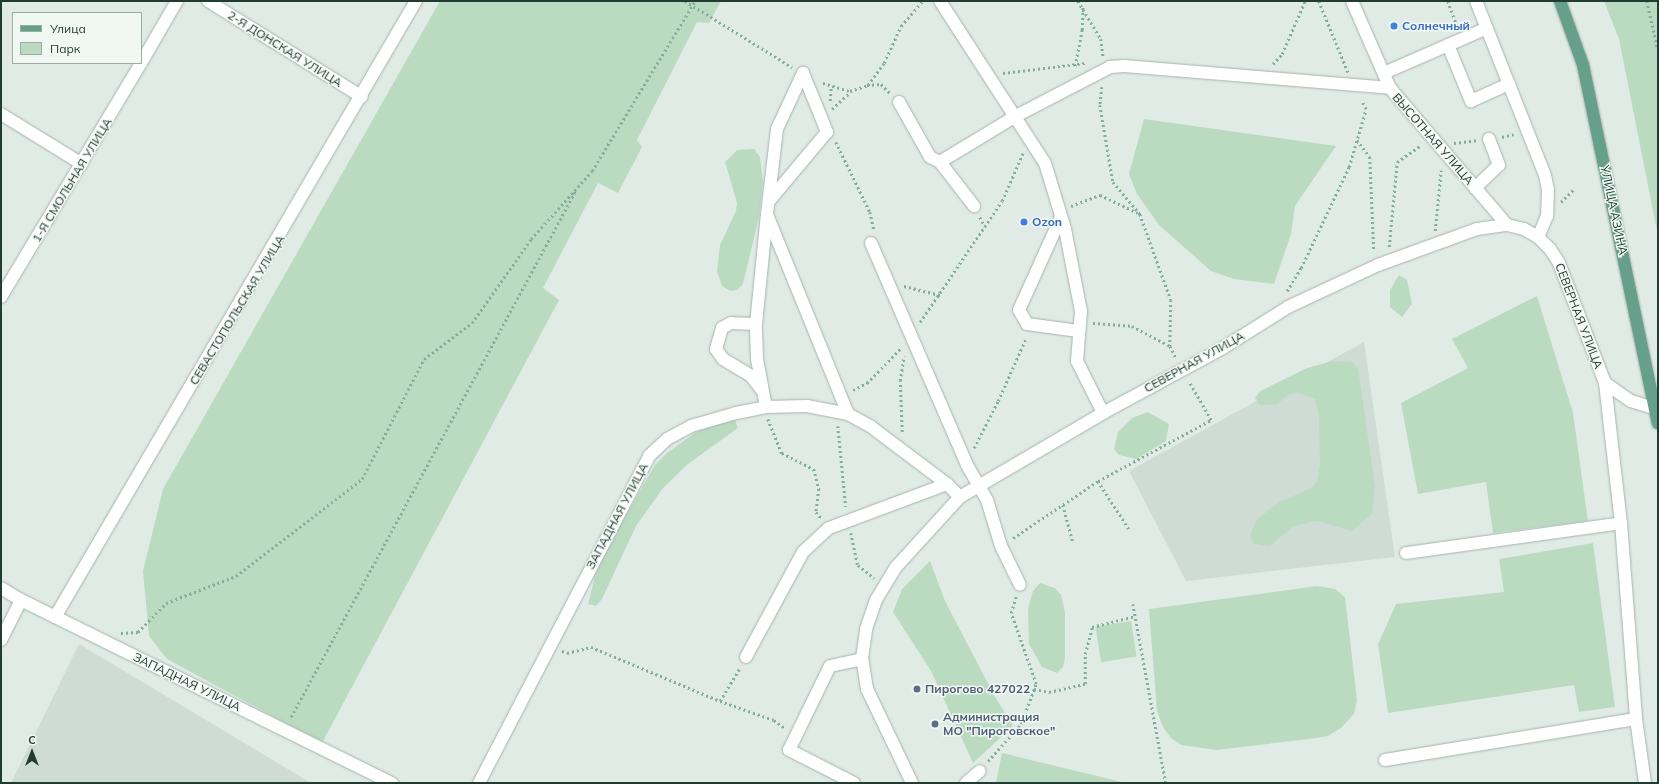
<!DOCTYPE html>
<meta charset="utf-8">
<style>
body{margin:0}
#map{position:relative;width:1659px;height:784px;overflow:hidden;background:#e1ebe6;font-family:Mulish,sans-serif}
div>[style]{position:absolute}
.built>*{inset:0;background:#cfdbd5}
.green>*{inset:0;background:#bbdbc1;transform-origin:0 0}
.path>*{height:2.5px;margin-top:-1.25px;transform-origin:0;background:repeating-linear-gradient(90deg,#83ad9d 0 2px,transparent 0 5px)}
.roads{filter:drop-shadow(0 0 1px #a4b3ad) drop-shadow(0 0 1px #a4b3ad)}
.minor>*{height:12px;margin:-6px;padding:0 6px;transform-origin:6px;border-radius:6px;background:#fff}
.major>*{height:12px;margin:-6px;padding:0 6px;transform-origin:6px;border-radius:6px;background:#679f8d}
.dots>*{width:11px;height:11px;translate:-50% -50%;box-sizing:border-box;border:2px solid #f1f8f4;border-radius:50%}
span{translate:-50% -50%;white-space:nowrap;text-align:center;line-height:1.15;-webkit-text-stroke:3px #f1f8f4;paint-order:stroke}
.shop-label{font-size:12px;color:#366cbe;font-weight:700}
.left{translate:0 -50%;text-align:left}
.street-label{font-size:12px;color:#223b33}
.service-label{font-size:12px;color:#4e5e75;font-weight:700}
.frame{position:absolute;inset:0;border:2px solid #223b33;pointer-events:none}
.legend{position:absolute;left:12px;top:12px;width:130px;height:52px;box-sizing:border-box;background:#f1f8f4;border:1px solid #9eaca7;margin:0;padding:5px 7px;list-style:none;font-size:12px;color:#223b33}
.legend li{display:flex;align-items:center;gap:8px;height:20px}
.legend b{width:20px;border:1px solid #9eaca7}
.north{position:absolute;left:12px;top:732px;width:40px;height:40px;-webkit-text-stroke:3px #f1f8f4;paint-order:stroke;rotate:0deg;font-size:11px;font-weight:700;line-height:16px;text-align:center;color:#223b33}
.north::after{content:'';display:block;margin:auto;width:14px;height:18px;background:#223b33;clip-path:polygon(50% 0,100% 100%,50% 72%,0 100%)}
</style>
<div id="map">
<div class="built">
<div style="clip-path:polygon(1364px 342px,1395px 557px,1186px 581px,1129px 471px)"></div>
<div style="clip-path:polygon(79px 644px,311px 783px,11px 783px)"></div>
</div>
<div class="green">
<div style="clip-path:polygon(440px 1px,721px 1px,709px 23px,697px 22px,637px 140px,642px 147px,618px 193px,598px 183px,543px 288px,559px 300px,322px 743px,167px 659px,149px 636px,143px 571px,163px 489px)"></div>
<div style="clip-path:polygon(1604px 1px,1658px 1px,1658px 236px,1619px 39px)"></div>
<div style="clip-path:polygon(1144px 119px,1336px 146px,1295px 206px,1291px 234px,1274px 284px,1234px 279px,1211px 271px,1159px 225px,1137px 194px,1129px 174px)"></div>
<div style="clip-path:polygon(754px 149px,760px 157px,763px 182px,759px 217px,743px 284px,737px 290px,730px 291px,722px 286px,717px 271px,720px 245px,736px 211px,737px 203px,725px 162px,737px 150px)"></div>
<div style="clip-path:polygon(1399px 275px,1407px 280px,1412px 304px,1402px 317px,1390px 307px,1390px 290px)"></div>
<div style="clip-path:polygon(1537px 296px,1573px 413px,1588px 521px,1493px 533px,1486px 482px,1418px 494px,1401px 403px,1468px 368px,1452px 339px)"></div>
<div style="clip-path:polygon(1333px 361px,1352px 362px,1358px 368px,1375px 487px,1372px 514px,1351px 531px,1319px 521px,1310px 522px,1292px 527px,1270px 546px,1254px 544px,1250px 536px,1256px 520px,1278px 503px,1311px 488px,1317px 481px,1320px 463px,1319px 416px,1315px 399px,1299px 393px,1290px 394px,1277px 404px,1260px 405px,1255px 398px,1260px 391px,1307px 368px)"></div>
<div style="clip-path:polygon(1148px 412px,1169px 424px,1166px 441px,1136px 459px,1119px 455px,1114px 449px,1118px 432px,1132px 418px)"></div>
<div style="clip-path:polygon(735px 420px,738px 428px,688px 464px,663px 488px,636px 526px,602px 599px,596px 606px,588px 604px,598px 564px,655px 465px,667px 453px,710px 422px)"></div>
<div style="clip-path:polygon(1593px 543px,1615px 707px,1579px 712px,1574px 685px,1388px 713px,1378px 644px,1396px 604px,1504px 592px,1499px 559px)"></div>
<div style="clip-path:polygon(930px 561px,945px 601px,994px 695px,1013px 726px,973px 763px,931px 671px,893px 612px,902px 589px)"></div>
<div style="clip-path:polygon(1040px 583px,1055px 588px,1061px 595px,1065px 612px,1065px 658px,1063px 667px,1057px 673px,1042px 667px,1029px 644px,1028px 608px,1033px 591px)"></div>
<div style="clip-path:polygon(1317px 586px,1335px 589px,1345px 597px,1357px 700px,1354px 714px,1341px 728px,1328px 736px,1309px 739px,1216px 750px,1181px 745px,1171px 738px,1163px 727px,1157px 711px,1149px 609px)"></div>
<div style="left:1131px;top:621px;width:36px;height:36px;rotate:81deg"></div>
<div style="clip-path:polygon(1002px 753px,1126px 783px,996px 783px)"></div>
</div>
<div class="path">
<div style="left:685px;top:1px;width:126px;rotate:31.7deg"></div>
<div style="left:1078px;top:1px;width:44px;rotate:58.8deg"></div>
<div style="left:1101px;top:39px;width:17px;rotate:83deg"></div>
<div style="left:1319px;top:1px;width:77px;rotate:67.8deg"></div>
<div style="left:1448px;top:1px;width:27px;rotate:70deg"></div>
<div style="left:1647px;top:1px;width:50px;rotate:77.3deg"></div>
<div style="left:1273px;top:64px;width:13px;rotate:-48deg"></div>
<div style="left:1282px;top:54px;width:58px;rotate:-66.5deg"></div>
<div style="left:1075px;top:66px;width:37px;rotate:-79deg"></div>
<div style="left:1082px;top:30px;width:23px;rotate:-88deg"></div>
<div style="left:1003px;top:73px;width:83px;rotate:-7deg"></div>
<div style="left:823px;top:83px;width:28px;rotate:17deg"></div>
<div style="left:850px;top:91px;width:19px;rotate:-18deg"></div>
<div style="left:868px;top:85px;width:27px;rotate:-54deg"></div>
<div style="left:884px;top:63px;width:41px;rotate:-65.3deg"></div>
<div style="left:901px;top:26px;width:33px;rotate:-49deg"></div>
<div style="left:867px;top:85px;width:14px;rotate:-4deg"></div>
<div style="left:881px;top:84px;width:13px;rotate:45deg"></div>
<div style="left:1102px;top:87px;width:18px;rotate:96deg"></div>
<div style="left:1100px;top:105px;width:78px;rotate:80.4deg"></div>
<div style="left:1113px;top:182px;width:42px;rotate:49.8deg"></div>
<div style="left:1140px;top:214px;width:91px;rotate:70.2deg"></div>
<div style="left:1171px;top:300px;width:46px;rotate:91.2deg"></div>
<div style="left:1170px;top:346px;width:13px;rotate:63deg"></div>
<div style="left:830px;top:101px;width:14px;rotate:-86deg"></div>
<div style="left:832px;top:109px;width:25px;rotate:-43deg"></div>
<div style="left:1502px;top:137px;width:12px;rotate:-14deg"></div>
<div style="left:1357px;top:140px;width:21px;rotate:53deg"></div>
<div style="left:1370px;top:157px;width:94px;rotate:87.6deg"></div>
<div style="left:836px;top:142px;width:78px;rotate:64.1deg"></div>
<div style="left:870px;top:212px;width:18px;rotate:77deg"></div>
<div style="left:1454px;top:143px;width:23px;rotate:-7deg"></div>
<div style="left:1561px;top:202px;width:20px;rotate:-45deg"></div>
<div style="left:1071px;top:206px;width:31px;rotate:-21deg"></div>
<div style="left:1100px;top:195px;width:42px;rotate:25.3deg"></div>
<div style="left:980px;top:217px;width:11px;rotate:63deg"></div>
<div style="left:1435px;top:231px;width:61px;rotate:-84.4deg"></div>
<div style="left:1389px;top:247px;width:85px;rotate:-84.6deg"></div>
<div style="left:1397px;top:162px;width:29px;rotate:-35deg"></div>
<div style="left:904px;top:286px;width:38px;rotate:14deg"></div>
<div style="left:1287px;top:291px;width:27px;rotate:-59deg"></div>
<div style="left:1301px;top:268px;width:112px;rotate:-64.6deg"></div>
<div style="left:1349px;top:167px;width:60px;rotate:-73.7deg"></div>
<div style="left:1366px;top:109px;width:10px;rotate:-119deg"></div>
<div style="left:920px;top:322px;width:146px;rotate:-55.9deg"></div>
<div style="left:1002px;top:201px;width:52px;rotate:-66.4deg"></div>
<div style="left:1093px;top:323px;width:39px;rotate:4deg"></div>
<div style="left:1132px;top:326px;width:43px;rotate:27.8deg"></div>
<div style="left:853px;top:390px;width:16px;rotate:-27deg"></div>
<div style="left:867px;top:383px;width:50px;rotate:-45.8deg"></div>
<div style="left:768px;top:419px;width:37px;rotate:68deg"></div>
<div style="left:782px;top:453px;width:36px;rotate:27deg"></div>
<div style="left:814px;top:469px;width:21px;rotate:76deg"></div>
<div style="left:819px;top:489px;width:23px;rotate:97deg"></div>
<div style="left:816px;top:512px;width:8px;rotate:50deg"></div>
<div style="left:838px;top:426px;width:81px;rotate:84.4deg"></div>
<div style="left:902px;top:432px;width:51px;rotate:-92.2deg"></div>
<div style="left:900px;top:381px;width:25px;rotate:-81deg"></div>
<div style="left:974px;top:448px;width:53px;rotate:-62.9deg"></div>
<div style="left:998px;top:401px;width:69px;rotate:-66deg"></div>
<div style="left:1098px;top:481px;width:57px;rotate:57.1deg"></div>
<div style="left:1063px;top:505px;width:39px;rotate:75deg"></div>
<div style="left:851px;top:533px;width:33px;rotate:78deg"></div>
<div style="left:858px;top:565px;width:21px;rotate:39deg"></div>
<div style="left:1013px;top:538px;width:102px;rotate:-33.8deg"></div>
<div style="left:1098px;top:481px;width:128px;rotate:-28.4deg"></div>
<div style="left:1211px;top:420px;width:44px;rotate:-120.1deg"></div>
<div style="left:1133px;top:604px;width:182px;rotate:79.6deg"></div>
<div style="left:121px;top:633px;width:17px;rotate:-3deg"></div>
<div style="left:138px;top:632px;width:40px;rotate:-46deg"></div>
<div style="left:166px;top:603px;width:75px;rotate:-21.1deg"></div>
<div style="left:236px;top:576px;width:159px;rotate:-37.6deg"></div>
<div style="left:362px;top:479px;width:135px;rotate:-62.7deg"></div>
<div style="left:424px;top:359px;width:60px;rotate:-36.9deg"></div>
<div style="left:472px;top:323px;width:103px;rotate:-54.9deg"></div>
<div style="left:531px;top:239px;width:91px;rotate:-48.1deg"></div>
<div style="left:592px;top:171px;width:199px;rotate:-58.8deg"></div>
<div style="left:562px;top:651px;width:5px;rotate:22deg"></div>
<div style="left:567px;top:653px;width:25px;rotate:-14deg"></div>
<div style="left:591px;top:647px;width:140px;rotate:22.7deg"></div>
<div style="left:720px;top:701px;width:39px;rotate:-59deg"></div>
<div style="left:1034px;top:689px;width:15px;rotate:11deg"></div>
<div style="left:1049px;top:692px;width:37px;rotate:-13deg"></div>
<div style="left:1085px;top:684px;width:30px;rotate:-90deg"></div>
<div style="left:1085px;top:654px;width:28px;rotate:-75deg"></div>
<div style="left:1092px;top:627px;width:44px;rotate:-14.3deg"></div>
<div style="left:720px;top:701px;width:57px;rotate:19.4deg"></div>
<div style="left:774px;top:720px;width:14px;rotate:36deg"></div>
<div style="left:291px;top:717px;width:599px;rotate:-61.6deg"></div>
<div style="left:988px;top:761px;width:50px;rotate:-48.3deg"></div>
<div style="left:1021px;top:724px;width:43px;rotate:-69.4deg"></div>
<div style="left:1036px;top:684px;width:75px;rotate:-109.4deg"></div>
<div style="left:1011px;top:613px;width:17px;rotate:-73deg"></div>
</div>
<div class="roads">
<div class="minor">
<div style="left:208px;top:1px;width:181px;rotate:31.9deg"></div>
<div style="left:940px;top:1px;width:193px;rotate:57.1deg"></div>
<div style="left:1045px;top:163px;width:69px;rotate:73.1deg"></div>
<div style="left:1065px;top:229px;width:84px;rotate:79deg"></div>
<div style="left:1081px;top:311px;width:50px;rotate:94.6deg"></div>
<div style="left:1077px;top:361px;width:58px;rotate:63.4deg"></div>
<div style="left:1352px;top:1px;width:95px;rotate:66.4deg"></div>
<div style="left:1390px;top:88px;width:180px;rotate:49.5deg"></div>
<div style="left:1476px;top:1px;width:187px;rotate:68.4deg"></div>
<div style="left:1545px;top:175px;width:15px;rotate:79deg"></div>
<div style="left:1548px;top:190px;width:26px;rotate:92deg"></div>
<div style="left:1547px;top:216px;width:23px;rotate:113deg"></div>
<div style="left:1448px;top:45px;width:61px;rotate:67.7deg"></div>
<div style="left:1471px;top:101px;width:42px;rotate:-24.1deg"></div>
<div style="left:141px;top:63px;width:72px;rotate:-59.9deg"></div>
<div style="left:1384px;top:73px;width:112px;rotate:-23.6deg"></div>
<div style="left:899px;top:102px;width:63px;rotate:60.6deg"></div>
<div style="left:930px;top:157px;width:11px;rotate:27deg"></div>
<div style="left:940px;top:162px;width:89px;rotate:-31.2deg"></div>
<div style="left:1016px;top:116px;width:106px;rotate:-27.5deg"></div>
<div style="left:1110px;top:67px;width:14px;rotate:-4deg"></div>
<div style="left:1124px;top:66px;width:267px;rotate:4.7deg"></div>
<div style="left:1px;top:114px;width:95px;rotate:31.7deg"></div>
<div style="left:940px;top:162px;width:56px;rotate:52.3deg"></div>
<div style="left:1475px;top:188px;width:33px;rotate:-44deg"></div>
<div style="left:1499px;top:165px;width:28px;rotate:-111deg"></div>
<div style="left:768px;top:217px;width:213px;rotate:67.9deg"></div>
<div style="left:1061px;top:217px;width:102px;rotate:114.3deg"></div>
<div style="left:1019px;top:310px;width:16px;rotate:60deg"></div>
<div style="left:1027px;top:324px;width:52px;rotate:7.7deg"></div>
<div style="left:871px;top:243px;width:242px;rotate:66.6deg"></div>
<div style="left:967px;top:465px;width:40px;rotate:60.3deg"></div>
<div style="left:987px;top:500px;width:48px;rotate:73.1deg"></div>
<div style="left:1001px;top:546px;width:43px;rotate:64deg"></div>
<div style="left:1px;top:297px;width:273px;rotate:-59.1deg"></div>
<div style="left:756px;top:324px;width:25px;rotate:-178deg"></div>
<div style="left:731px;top:323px;width:10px;rotate:151deg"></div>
<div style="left:722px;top:328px;width:22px;rotate:106deg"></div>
<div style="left:716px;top:349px;width:12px;rotate:55deg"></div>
<div style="left:723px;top:359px;width:33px;rotate:31deg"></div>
<div style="left:751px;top:376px;width:18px;rotate:52deg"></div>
<div style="left:1605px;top:383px;width:141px;rotate:83.5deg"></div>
<div style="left:1621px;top:523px;width:197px;rotate:85.6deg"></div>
<div style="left:1636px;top:719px;width:65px;rotate:82deg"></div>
<div style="left:766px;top:407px;width:49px;rotate:-100.6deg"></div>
<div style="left:757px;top:359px;width:35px;rotate:-92deg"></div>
<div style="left:756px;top:324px;width:111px;rotate:-84.3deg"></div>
<div style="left:767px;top:214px;width:86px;rotate:-83.3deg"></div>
<div style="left:777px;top:129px;width:62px;rotate:-65.1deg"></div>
<div style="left:803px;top:73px;width:64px;rotate:67.9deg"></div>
<div style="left:827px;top:132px;width:90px;rotate:130deg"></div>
<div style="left:1406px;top:553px;width:217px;rotate:-7.9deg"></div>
<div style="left:1px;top:588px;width:23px;rotate:31deg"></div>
<div style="left:55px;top:617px;width:714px;rotate:-59.63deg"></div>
<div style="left:1px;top:640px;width:45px;rotate:-63.4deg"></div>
<div style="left:21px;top:600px;width:414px;rotate:26.3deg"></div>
<div style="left:746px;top:657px;width:119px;rotate:-61.5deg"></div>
<div style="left:803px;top:552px;width:35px;rotate:-43deg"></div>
<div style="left:829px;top:528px;width:126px;rotate:-20.4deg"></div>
<div style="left:1385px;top:760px;width:254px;rotate:-9.3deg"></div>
<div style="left:479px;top:783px;width:369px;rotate:-62.5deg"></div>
<div style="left:649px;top:456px;width:25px;rotate:-43deg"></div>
<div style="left:667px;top:439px;width:27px;rotate:-28deg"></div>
<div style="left:691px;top:426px;width:47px;rotate:-16.1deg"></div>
<div style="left:736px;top:413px;width:31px;rotate:-11deg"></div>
<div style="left:766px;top:407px;width:41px;rotate:-1.4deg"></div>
<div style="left:807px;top:406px;width:42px;rotate:11deg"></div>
<div style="left:848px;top:414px;width:25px;rotate:29deg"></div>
<div style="left:870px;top:426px;width:96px;rotate:37deg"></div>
<div style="left:947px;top:484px;width:18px;rotate:45deg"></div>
<div style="left:854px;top:783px;width:73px;rotate:-153.1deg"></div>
<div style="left:789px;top:750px;width:93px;rotate:-64deg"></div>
<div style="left:830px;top:666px;width:33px;rotate:-12deg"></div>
<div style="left:912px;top:783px;width:104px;rotate:-115.6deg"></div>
<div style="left:867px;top:689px;width:30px;rotate:-99deg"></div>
<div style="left:862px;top:659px;width:30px;rotate:-82deg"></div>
<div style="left:866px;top:629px;width:31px;rotate:-71deg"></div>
<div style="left:876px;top:600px;width:39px;rotate:-59deg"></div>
<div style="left:896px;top:567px;width:95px;rotate:-47.6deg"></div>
<div style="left:960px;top:497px;width:166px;rotate:-30.4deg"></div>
<div style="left:1103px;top:413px;width:136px;rotate:-28.4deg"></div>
<div style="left:1223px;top:348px;width:77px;rotate:-32.2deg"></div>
<div style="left:1288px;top:307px;width:99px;rotate:-25deg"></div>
<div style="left:1378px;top:265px;width:105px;rotate:-20deg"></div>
<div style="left:1477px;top:229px;width:30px;rotate:-8deg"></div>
<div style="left:1507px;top:225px;width:17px;rotate:13deg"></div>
<div style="left:1524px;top:229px;width:16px;rotate:30deg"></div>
<div style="left:1538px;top:237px;width:17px;rotate:45deg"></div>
<div style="left:1550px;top:249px;width:17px;rotate:57deg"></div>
<div style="left:1559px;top:263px;width:129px;rotate:69deg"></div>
<div style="left:1605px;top:383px;width:32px;rotate:35deg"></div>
<div style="left:1631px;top:401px;width:28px;rotate:17deg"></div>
<div style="left:966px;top:783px;width:18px;rotate:-41deg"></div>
</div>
<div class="major">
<div style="left:1560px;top:1px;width:68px;rotate:70.2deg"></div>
<div style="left:1583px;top:65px;width:366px;rotate:78.2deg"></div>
</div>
</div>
<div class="dots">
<div style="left:1394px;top:26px;background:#3f7fe0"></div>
<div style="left:1024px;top:222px;background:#3f7fe0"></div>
<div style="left:917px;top:689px;background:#5c6f8a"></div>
<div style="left:935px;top:724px;background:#5c6f8a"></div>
</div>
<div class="shop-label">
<span class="left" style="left:1402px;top:26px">Солнечный</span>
<span class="left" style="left:1032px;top:222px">Ozon</span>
</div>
<div class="street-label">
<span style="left:285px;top:49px;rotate:32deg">2-Я ДОНСКАЯ УЛИЦА</span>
<span style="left:1433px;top:139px;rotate:49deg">ВЫСОТНАЯ УЛИЦА</span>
<span style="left:72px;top:180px;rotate:-59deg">1-Я СМОЛЬНАЯ УЛИЦА</span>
<span style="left:1614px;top:210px;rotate:78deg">УЛИЦА АЗИНА</span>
<span style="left:237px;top:310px;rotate:-59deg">СЕВАСТОПОЛЬСКАЯ УЛИЦА</span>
<span style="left:1579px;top:316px;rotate:69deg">СЕВЕРНАЯ УЛИЦА</span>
<span style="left:1194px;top:362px;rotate:-29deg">СЕВЕРНАЯ УЛИЦА</span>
<span style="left:617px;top:516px;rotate:-62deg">ЗАПАДНАЯ УЛИЦА</span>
<span style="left:187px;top:682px;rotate:26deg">ЗАПАДНАЯ УЛИЦА</span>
</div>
<div class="service-label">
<span class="left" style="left:925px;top:689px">Пирогово 427022</span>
<span class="left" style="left:943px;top:724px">Администрация<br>МО "Пироговское"</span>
</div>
<div class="frame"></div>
<ul class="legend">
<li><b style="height:5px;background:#679f8d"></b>Улица</li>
<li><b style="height:11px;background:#bbdbc1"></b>Парк</li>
</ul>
<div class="north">С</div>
</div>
